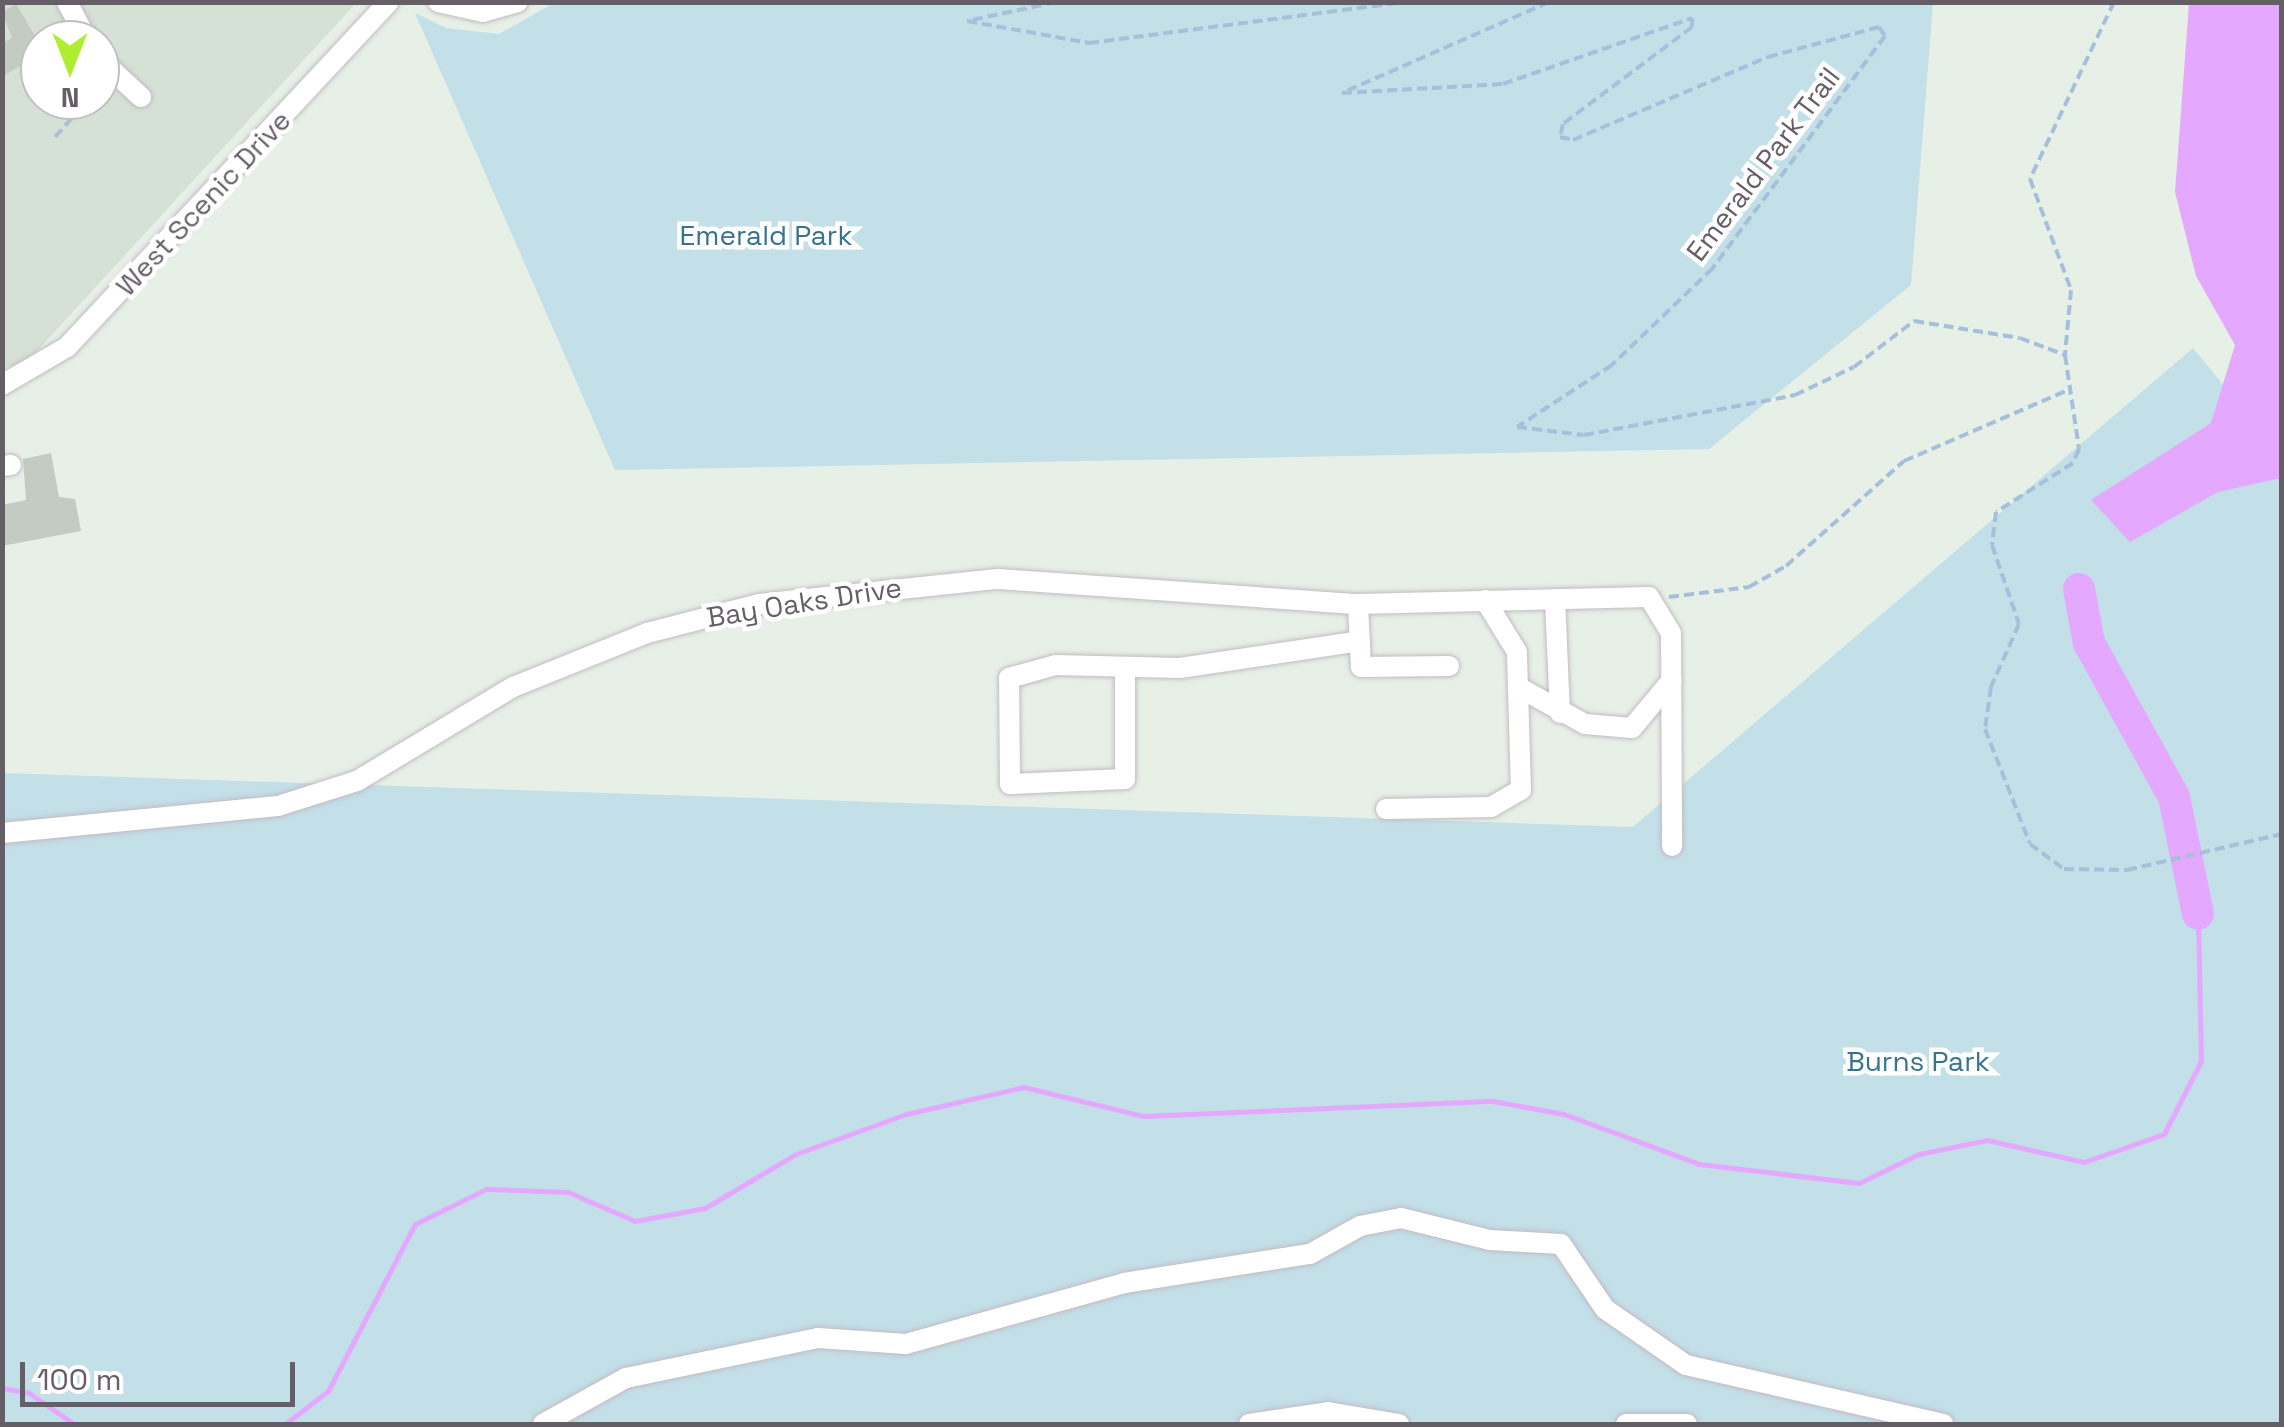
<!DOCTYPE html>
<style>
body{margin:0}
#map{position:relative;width:2284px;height:1427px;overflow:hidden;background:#e7f0e7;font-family:"Space Grotesk",sans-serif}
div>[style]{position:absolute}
.education>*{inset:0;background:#d5e1d5}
.green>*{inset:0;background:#c3dfe8}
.water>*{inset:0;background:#e4a8ff}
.stream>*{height:5px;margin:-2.5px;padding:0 2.5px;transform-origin:2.5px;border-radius:2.5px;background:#e4a8ff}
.river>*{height:32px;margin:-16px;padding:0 16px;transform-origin:16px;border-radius:16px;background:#e4a8ff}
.building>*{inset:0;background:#c4cbc3}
.path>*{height:4px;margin-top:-2px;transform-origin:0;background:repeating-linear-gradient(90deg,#a6bfda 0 10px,transparent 0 15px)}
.roads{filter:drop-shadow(0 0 2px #c2bbc2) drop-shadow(0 0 2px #c2bbc2)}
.minor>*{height:20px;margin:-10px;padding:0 10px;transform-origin:10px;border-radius:10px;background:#fff}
span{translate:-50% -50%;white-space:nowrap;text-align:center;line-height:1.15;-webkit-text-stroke:9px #fff;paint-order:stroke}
.street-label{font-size:28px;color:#655e67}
.park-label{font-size:28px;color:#36738e}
.frame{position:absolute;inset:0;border:5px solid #655e67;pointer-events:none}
.north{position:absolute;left:20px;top:20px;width:100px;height:100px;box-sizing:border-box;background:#fff;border:2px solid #c1bfc2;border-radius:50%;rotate:180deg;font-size:28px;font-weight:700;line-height:40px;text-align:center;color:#655e67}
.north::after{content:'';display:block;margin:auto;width:35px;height:45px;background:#aeed30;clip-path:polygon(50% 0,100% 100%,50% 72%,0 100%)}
.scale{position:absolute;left:20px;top:1362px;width:275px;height:45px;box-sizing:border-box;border:5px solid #655e67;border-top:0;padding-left:12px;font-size:30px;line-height:35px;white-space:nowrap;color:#655e67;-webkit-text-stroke:8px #fff;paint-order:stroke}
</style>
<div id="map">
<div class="education">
<div style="clip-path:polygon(evenodd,3px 3px,356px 3px,27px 362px,3px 368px,3px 3px,40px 40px,100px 40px,100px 100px,40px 100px,40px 40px)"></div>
</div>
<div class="green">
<div style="clip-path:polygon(554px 3px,1933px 3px,1911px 285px,1709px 449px,615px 470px,415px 13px,446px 28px,499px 34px)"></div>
<div style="clip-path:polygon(2193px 348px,2281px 456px,2281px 1424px,3px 1424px,3px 773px,1633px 827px)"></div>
</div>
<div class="water">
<div style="clip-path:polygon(2189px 3px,2281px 3px,2281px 478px,2218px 492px,2130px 542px,2091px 500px,2211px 423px,2235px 345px,2196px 276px,2175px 192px)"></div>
</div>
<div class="stream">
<div style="left:2px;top:1388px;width:27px;rotate:10deg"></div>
<div style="left:29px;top:1393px;width:55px;rotate:34.6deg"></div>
<div style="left:285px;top:1424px;width:54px;rotate:-37.5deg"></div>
<div style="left:328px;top:1391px;width:188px;rotate:-62.5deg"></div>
<div style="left:415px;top:1224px;width:79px;rotate:-26.2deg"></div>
<div style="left:486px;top:1189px;width:82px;rotate:2.1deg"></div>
<div style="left:568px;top:1192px;width:73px;rotate:23.4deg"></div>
<div style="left:635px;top:1221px;width:71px;rotate:-10.5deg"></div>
<div style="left:705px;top:1208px;width:106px;rotate:-30.7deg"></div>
<div style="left:796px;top:1154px;width:117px;rotate:-20deg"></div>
<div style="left:906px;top:1114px;width:121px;rotate:-12.9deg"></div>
<div style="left:1024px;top:1087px;width:122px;rotate:13.7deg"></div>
<div style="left:1143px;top:1116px;width:350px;rotate:-2.5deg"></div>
<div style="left:1493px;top:1101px;width:72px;rotate:10.4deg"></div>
<div style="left:1564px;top:1114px;width:144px;rotate:20.3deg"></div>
<div style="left:1699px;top:1164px;width:161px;rotate:6.8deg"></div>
<div style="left:1859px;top:1183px;width:67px;rotate:-25.8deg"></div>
<div style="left:1919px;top:1154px;width:69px;rotate:-11.6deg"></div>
<div style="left:1987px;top:1140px;width:99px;rotate:12.8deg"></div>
<div style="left:2084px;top:1162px;width:85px;rotate:-19.3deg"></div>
<div style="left:2164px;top:1134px;width:82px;rotate:-63.1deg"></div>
<div style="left:2201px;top:1061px;width:147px;rotate:-91.2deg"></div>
</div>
<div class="river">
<div style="left:2079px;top:589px;width:55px;rotate:79.5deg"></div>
<div style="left:2089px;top:643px;width:176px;rotate:61.1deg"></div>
<div style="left:2174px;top:797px;width:119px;rotate:78.4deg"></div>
</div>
<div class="building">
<div style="clip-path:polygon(16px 4px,40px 44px,40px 89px,25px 63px,2px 77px,2px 43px,12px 38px,2px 12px)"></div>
<div style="clip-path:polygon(51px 453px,59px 497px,75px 499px,81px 531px,2px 546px,2px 505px,26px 500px,23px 459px)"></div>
</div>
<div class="path">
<div style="left:1056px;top:2px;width:91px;rotate:167.9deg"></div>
<div style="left:967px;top:21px;width:124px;rotate:10.2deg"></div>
<div style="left:1089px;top:43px;width:320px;rotate:-7.4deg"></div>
<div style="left:1549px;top:2px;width:226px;rotate:156.3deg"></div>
<div style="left:1342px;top:93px;width:161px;rotate:-3.2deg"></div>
<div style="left:1503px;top:84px;width:200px;rotate:-19.2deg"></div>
<div style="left:1692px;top:18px;width:9px;rotate:90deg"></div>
<div style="left:1692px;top:27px;width:161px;rotate:143.1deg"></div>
<div style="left:1563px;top:124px;width:13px;rotate:103deg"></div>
<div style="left:1560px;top:137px;width:13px;rotate:13deg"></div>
<div style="left:1573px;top:140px;width:212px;rotate:-23.1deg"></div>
<div style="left:1768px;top:57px;width:115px;rotate:-15.1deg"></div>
<div style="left:1879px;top:27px;width:11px;rotate:56deg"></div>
<div style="left:1885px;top:36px;width:289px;rotate:126.6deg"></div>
<div style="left:1713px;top:268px;width:140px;rotate:136.2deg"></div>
<div style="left:1612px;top:365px;width:113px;rotate:146.9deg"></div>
<div style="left:1517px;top:427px;width:67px;rotate:6.8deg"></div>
<div style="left:1584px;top:435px;width:215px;rotate:-10.7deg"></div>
<div style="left:1795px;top:395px;width:65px;rotate:-25.4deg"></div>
<div style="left:1854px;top:367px;width:76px;rotate:-37.5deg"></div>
<div style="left:1914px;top:321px;width:107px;rotate:9.1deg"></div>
<div style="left:2020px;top:338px;width:48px;rotate:20.7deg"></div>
<div style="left:2114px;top:2px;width:196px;rotate:115.4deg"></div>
<div style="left:2030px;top:179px;width:118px;rotate:69.7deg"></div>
<div style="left:2071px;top:290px;width:65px;rotate:95.3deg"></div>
<div style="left:2065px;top:355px;width:95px;rotate:81.5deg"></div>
<div style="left:2079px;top:449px;width:15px;rotate:113deg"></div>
<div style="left:2073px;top:463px;width:91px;rotate:147.5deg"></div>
<div style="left:1996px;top:512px;width:33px;rotate:97deg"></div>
<div style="left:1992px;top:545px;width:83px;rotate:71.1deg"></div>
<div style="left:2019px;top:624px;width:69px;rotate:114deg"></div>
<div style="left:1991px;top:687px;width:42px;rotate:98.1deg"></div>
<div style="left:1985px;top:729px;width:123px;rotate:68.6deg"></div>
<div style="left:2030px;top:844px;width:42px;rotate:36.3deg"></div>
<div style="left:2064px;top:869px;width:63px;rotate:0.9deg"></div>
<div style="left:2127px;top:870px;width:159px;rotate:-13.1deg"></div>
<div style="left:55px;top:137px;width:50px;rotate:-48.3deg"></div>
<div style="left:1669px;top:597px;width:81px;rotate:-7.1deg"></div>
<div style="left:1749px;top:587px;width:43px;rotate:-29.6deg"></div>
<div style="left:1786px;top:566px;width:158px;rotate:-41.7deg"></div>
<div style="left:1904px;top:461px;width:179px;rotate:-23.4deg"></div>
</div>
<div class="roads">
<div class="minor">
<div style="left:67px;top:2px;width:43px;rotate:62.2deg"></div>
<div style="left:438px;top:2px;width:46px;rotate:12.5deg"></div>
<div style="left:483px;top:12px;width:36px;rotate:-16deg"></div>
<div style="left:55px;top:40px;width:26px;rotate:-32deg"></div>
<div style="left:100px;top:59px;width:56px;rotate:42.8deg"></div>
<div style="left:2px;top:385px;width:75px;rotate:-30.3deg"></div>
<div style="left:67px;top:347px;width:472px;rotate:-47deg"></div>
<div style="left:2px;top:466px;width:9px;rotate:-6deg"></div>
<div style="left:1555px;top:599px;width:114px;rotate:87.5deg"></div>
<div style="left:1358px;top:604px;width:63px;rotate:87.3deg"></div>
<div style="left:1361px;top:667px;width:88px;rotate:-0.7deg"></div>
<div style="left:1125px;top:670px;width:109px;rotate:90deg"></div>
<div style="left:1125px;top:779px;width:115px;rotate:177.5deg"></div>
<div style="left:1010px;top:784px;width:106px;rotate:-90.5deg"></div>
<div style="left:1009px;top:678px;width:49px;rotate:-15.5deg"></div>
<div style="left:1056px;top:665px;width:124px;rotate:1.4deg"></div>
<div style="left:1180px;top:668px;width:182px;rotate:-8.5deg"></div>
<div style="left:1520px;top:688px;width:74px;rotate:29deg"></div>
<div style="left:1585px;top:724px;width:47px;rotate:4.9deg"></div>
<div style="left:1632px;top:728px;width:62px;rotate:-50.2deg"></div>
<div style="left:1386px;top:809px;width:105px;rotate:-1.1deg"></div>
<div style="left:1491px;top:807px;width:34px;rotate:-30deg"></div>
<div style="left:1521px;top:790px;width:138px;rotate:-91.7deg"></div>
<div style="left:1517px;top:652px;width:61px;rotate:-121.6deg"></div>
<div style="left:2px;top:833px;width:277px;rotate:-5.6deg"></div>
<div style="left:278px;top:806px;width:83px;rotate:-17.6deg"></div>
<div style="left:357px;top:781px;width:182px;rotate:-31.1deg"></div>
<div style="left:513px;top:687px;width:144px;rotate:-21.9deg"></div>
<div style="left:647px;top:633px;width:116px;rotate:-14.5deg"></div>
<div style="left:759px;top:604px;width:240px;rotate:-6deg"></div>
<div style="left:998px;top:579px;width:361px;rotate:4deg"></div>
<div style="left:1358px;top:604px;width:291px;rotate:-1.4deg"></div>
<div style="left:1649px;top:597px;width:42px;rotate:58.6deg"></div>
<div style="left:1671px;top:633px;width:213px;rotate:89.7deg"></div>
<div style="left:543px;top:1424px;width:95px;rotate:-29deg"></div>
<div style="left:626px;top:1378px;width:196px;rotate:-11.8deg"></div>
<div style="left:818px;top:1338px;width:88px;rotate:3.9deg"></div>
<div style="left:906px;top:1344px;width:226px;rotate:-15.6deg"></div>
<div style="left:1124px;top:1283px;width:188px;rotate:-8.9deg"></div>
<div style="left:1310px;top:1254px;width:57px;rotate:-29.2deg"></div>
<div style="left:1360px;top:1226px;width:42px;rotate:-11deg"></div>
<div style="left:1401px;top:1218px;width:92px;rotate:13.9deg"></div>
<div style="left:1490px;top:1240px;width:71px;rotate:3.2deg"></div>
<div style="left:1561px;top:1244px;width:78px;rotate:55.9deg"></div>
<div style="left:1605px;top:1309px;width:98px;rotate:34.7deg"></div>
<div style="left:1686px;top:1365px;width:264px;rotate:12.9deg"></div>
<div style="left:1249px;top:1424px;width:80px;rotate:-8.6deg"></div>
<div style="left:1328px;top:1412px;width:72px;rotate:9.6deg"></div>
<div style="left:1626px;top:1424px;width:61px"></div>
</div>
</div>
<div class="street-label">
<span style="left:1763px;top:164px;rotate:-53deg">Emerald Park Trail</span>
<span style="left:203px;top:203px;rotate:-47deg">West Scenic Drive</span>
<span style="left:804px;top:602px;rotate:-9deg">Bay Oaks Drive</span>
</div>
<div class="park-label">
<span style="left:766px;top:235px">Emerald Park</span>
<span style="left:1918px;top:1061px">Burns Park</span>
</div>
<div class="frame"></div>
<div class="north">N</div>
<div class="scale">100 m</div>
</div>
